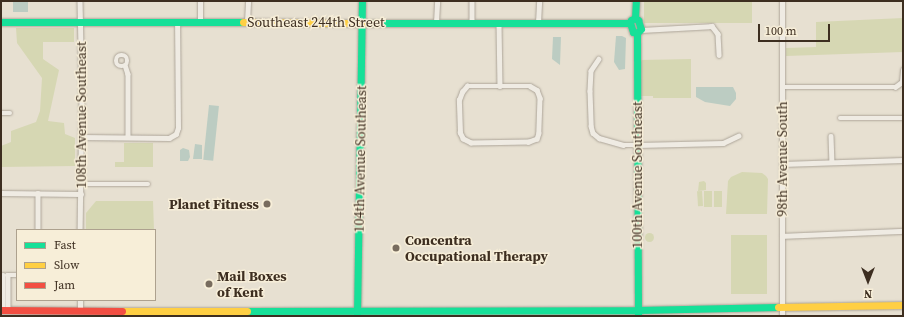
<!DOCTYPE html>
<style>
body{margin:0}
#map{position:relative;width:904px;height:317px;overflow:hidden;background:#e7e0d1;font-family:"Source Serif 4",serif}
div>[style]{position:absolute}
.green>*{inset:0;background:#d6d7b3;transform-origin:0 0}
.round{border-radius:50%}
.water>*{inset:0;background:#bcccc2;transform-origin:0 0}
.roads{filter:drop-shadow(0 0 1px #ada599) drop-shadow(0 0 1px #ada599)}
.street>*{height:4.5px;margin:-2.25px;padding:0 2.25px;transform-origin:2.25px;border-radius:2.25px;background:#efebe3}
.street>.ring{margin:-2.25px;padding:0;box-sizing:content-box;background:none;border:4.5px solid #efebe3;border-radius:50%}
.fast>*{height:7px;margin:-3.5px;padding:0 3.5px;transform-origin:3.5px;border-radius:3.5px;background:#16e098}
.slow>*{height:7px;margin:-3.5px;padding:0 3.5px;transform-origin:3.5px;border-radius:3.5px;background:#ffcf43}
.jam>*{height:7px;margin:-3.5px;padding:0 3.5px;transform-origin:3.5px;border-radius:3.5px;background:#f24e42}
.dots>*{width:11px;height:11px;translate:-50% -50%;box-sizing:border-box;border:2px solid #f7eed8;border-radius:50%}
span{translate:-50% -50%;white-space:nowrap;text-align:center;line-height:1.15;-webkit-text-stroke:3px #f7eed8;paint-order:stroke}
.street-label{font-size:14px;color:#3d2e20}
.poi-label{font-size:14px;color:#3d2e20;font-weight:700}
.right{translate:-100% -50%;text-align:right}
.left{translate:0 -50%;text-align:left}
.frame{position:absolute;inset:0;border:2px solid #3d2e20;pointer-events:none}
.legend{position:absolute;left:16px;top:229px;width:140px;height:72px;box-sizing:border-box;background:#f7eed8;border:1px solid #ada18e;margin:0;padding:5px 7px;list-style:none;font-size:12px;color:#3d2e20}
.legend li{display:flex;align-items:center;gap:8px;height:20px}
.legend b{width:20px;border:1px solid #ada18e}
.north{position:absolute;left:848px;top:261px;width:40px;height:40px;-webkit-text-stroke:3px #f7eed8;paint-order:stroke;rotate:180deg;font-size:11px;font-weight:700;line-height:16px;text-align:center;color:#3d2e20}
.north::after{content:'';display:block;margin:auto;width:14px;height:18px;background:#3d2e20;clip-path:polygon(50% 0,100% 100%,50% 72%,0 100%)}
.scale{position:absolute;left:758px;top:24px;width:72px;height:18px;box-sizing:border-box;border:2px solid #3d2e20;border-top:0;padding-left:5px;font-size:12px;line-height:14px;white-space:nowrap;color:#3d2e20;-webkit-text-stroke:3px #f7eed8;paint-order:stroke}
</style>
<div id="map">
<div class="green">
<div style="left:644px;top:1px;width:108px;height:22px"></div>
<div style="clip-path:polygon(903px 18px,903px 52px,786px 56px,786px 48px,816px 47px,816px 22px)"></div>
<div style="clip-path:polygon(16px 28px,74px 28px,74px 42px,43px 42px,43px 59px,59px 70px,48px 121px,64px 123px,65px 134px,75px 138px,75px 166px,1px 167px,1px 146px,11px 142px,11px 131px,36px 122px,40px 111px,42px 78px,17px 43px)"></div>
<div style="clip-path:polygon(691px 59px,691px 98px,653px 98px,653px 96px,639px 96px,639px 60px)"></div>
<div style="clip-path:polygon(124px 143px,153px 143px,153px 167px,115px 167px,115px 162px,124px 162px)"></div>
<div style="clip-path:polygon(742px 172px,762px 173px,766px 176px,768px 179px,767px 214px,726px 214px,728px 181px,731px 177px)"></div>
<div style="clip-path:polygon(704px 181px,706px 183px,706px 190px,698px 191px,699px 182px)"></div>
<div style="left:702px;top:191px;width:15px;height:5px;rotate:86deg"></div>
<div style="left:704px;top:191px;width:8px;height:16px"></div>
<div style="left:714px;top:191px;width:8px;height:16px"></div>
<div style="clip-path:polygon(96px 201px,153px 201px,154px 230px,86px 230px,86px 213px)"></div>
<div class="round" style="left:644.5px;top:232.5px;width:9px;height:9px"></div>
<div style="left:731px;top:235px;width:36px;height:59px"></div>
</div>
<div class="water">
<div style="left:13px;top:1px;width:15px;height:11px"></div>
<div style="clip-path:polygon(616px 36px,622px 36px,626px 38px,625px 69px,619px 70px,614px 62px)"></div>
<div style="clip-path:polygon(553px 37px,561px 37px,560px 65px,552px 59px)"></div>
<div style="clip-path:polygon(696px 87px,733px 87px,736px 93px,736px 99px,730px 106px,705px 102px,696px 97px)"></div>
<div style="left:209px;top:105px;width:10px;height:55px;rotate:6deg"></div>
<div style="clip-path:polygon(195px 144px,202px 145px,202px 159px,193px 159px)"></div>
<div style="clip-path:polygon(183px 148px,189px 150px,190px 157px,188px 161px,180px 161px,180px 150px)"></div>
</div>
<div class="roads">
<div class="street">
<div style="left:80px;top:1px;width:93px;rotate:88.8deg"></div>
<div style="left:82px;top:94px;width:136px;rotate:90.8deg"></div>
<div style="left:472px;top:1px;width:22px;rotate:90deg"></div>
<div style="left:200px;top:22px;width:21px;rotate:-90deg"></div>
<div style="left:247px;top:22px;width:21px;rotate:-87deg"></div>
<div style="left:436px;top:23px;width:22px;rotate:-87deg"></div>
<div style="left:499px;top:23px;width:63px;rotate:89.1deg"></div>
<div style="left:538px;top:23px;width:22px;rotate:-87deg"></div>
<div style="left:641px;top:30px;width:71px;rotate:-3.2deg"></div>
<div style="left:712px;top:26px;width:10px;rotate:53deg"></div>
<div style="left:718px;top:34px;width:21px;rotate:87deg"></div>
<div class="ring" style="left:116.5px;top:55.5px;width:6.5px;height:6.5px"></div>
<div style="left:599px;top:59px;width:14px;rotate:124deg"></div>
<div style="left:591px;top:71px;width:20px;rotate:93deg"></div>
<div style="left:590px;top:91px;width:35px;rotate:88deg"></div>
<div style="left:591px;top:126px;width:7px;rotate:74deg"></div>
<div style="left:593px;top:133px;width:8px;rotate:40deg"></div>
<div style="left:599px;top:138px;width:25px;rotate:16deg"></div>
<div style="left:623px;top:145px;width:14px"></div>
<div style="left:637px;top:145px;width:86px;rotate:-1.3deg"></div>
<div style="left:723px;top:143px;width:17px;rotate:-25deg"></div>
<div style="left:125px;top:65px;width:9px;rotate:72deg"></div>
<div style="left:128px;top:74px;width:63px;rotate:90deg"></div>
<div style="left:467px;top:86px;width:63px"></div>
<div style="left:530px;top:86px;width:8px;rotate:30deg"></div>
<div style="left:537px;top:90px;width:9px;rotate:69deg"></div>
<div style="left:540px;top:98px;width:35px;rotate:92deg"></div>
<div style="left:539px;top:133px;width:6px;rotate:108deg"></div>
<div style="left:537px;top:139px;width:9px;rotate:159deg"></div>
<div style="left:529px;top:142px;width:58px;rotate:179deg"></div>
<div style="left:471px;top:143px;width:9px;rotate:-153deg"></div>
<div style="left:463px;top:139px;width:7px;rotate:-117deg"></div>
<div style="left:460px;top:133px;width:33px;rotate:-92deg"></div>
<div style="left:459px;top:100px;width:9px;rotate:-69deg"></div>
<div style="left:462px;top:92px;width:8px;rotate:-50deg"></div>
<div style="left:782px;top:87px;width:113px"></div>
<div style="left:895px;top:87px;width:9px;rotate:-36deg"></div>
<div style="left:902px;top:82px;width:12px;rotate:-85deg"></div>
<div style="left:1px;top:113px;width:9px"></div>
<div style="left:840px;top:118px;width:63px"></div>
<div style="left:831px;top:136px;width:26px;rotate:88deg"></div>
<div style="left:81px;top:137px;width:88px;rotate:0.7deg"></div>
<div style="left:169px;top:138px;width:8px;rotate:-30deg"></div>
<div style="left:176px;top:134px;width:6px;rotate:-72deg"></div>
<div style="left:178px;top:128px;width:106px;rotate:-90.5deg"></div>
<div style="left:782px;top:164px;width:121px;rotate:-1.9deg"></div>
<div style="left:81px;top:184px;width:67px"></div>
<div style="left:1px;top:193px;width:80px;rotate:0.7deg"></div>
<div style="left:38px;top:193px;width:37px;rotate:90deg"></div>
<div style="left:782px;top:236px;width:121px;rotate:-2.4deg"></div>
<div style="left:3px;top:275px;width:35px;rotate:90deg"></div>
<div style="left:7px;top:275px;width:10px"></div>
<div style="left:8px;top:275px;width:35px;rotate:90deg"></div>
<div style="left:80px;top:310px;width:10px;rotate:-90deg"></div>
<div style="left:782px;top:316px;width:315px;rotate:-90deg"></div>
</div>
<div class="fast">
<div style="left:635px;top:18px;width:4px;rotate:34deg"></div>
<div style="left:638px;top:20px;width:9px;rotate:72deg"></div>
<div style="left:641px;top:29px;width:6px;rotate:135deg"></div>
<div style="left:637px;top:33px;width:4px;rotate:-166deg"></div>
<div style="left:633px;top:32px;width:9px;rotate:-108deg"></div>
<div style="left:630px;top:23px;width:3px;rotate:-72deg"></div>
<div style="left:631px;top:20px;width:4px;rotate:-27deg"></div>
<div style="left:635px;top:18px;width:17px;rotate:-87deg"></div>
<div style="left:1px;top:22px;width:242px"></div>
<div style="left:370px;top:23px;width:260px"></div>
<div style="left:637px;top:33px;width:283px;rotate:89.8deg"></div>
<div style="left:247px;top:311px;width:391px;rotate:-0.1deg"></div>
<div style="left:638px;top:310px;width:140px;rotate:-1.2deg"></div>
<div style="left:357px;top:316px;width:315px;rotate:-89.1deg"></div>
</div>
<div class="slow">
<div style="left:243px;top:22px;width:127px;rotate:0.5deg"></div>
<div style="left:778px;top:307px;width:125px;rotate:-0.9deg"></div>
<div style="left:122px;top:311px;width:125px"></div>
</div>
<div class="jam">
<div style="left:1px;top:310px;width:121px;rotate:0.5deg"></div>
</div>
</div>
<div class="dots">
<div style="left:267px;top:204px;background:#786c5e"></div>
<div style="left:396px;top:248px;background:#786c5e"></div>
<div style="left:209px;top:284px;background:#786c5e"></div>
</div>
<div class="street-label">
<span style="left:316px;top:22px">Southeast 244th Street</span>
<span style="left:81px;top:115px;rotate:-90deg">108th Avenue Southeast</span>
<span style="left:360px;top:159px;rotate:-89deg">104th Avenue Southeast</span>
<span style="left:782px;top:159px;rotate:-90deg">98th Avenue South</span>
<span style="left:637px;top:175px;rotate:-90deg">100th Avenue Southeast</span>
</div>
<div class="poi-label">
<span class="right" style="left:259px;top:204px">Planet Fitness</span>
<span class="left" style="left:405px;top:248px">Concentra<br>Occupational Therapy</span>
<span class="left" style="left:217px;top:284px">Mail Boxes<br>of Kent</span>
</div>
<div class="frame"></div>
<ul class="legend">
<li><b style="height:5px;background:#16e098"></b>Fast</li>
<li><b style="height:5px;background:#ffcf43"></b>Slow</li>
<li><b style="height:5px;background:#f24e42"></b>Jam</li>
</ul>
<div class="north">N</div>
<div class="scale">100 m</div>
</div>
